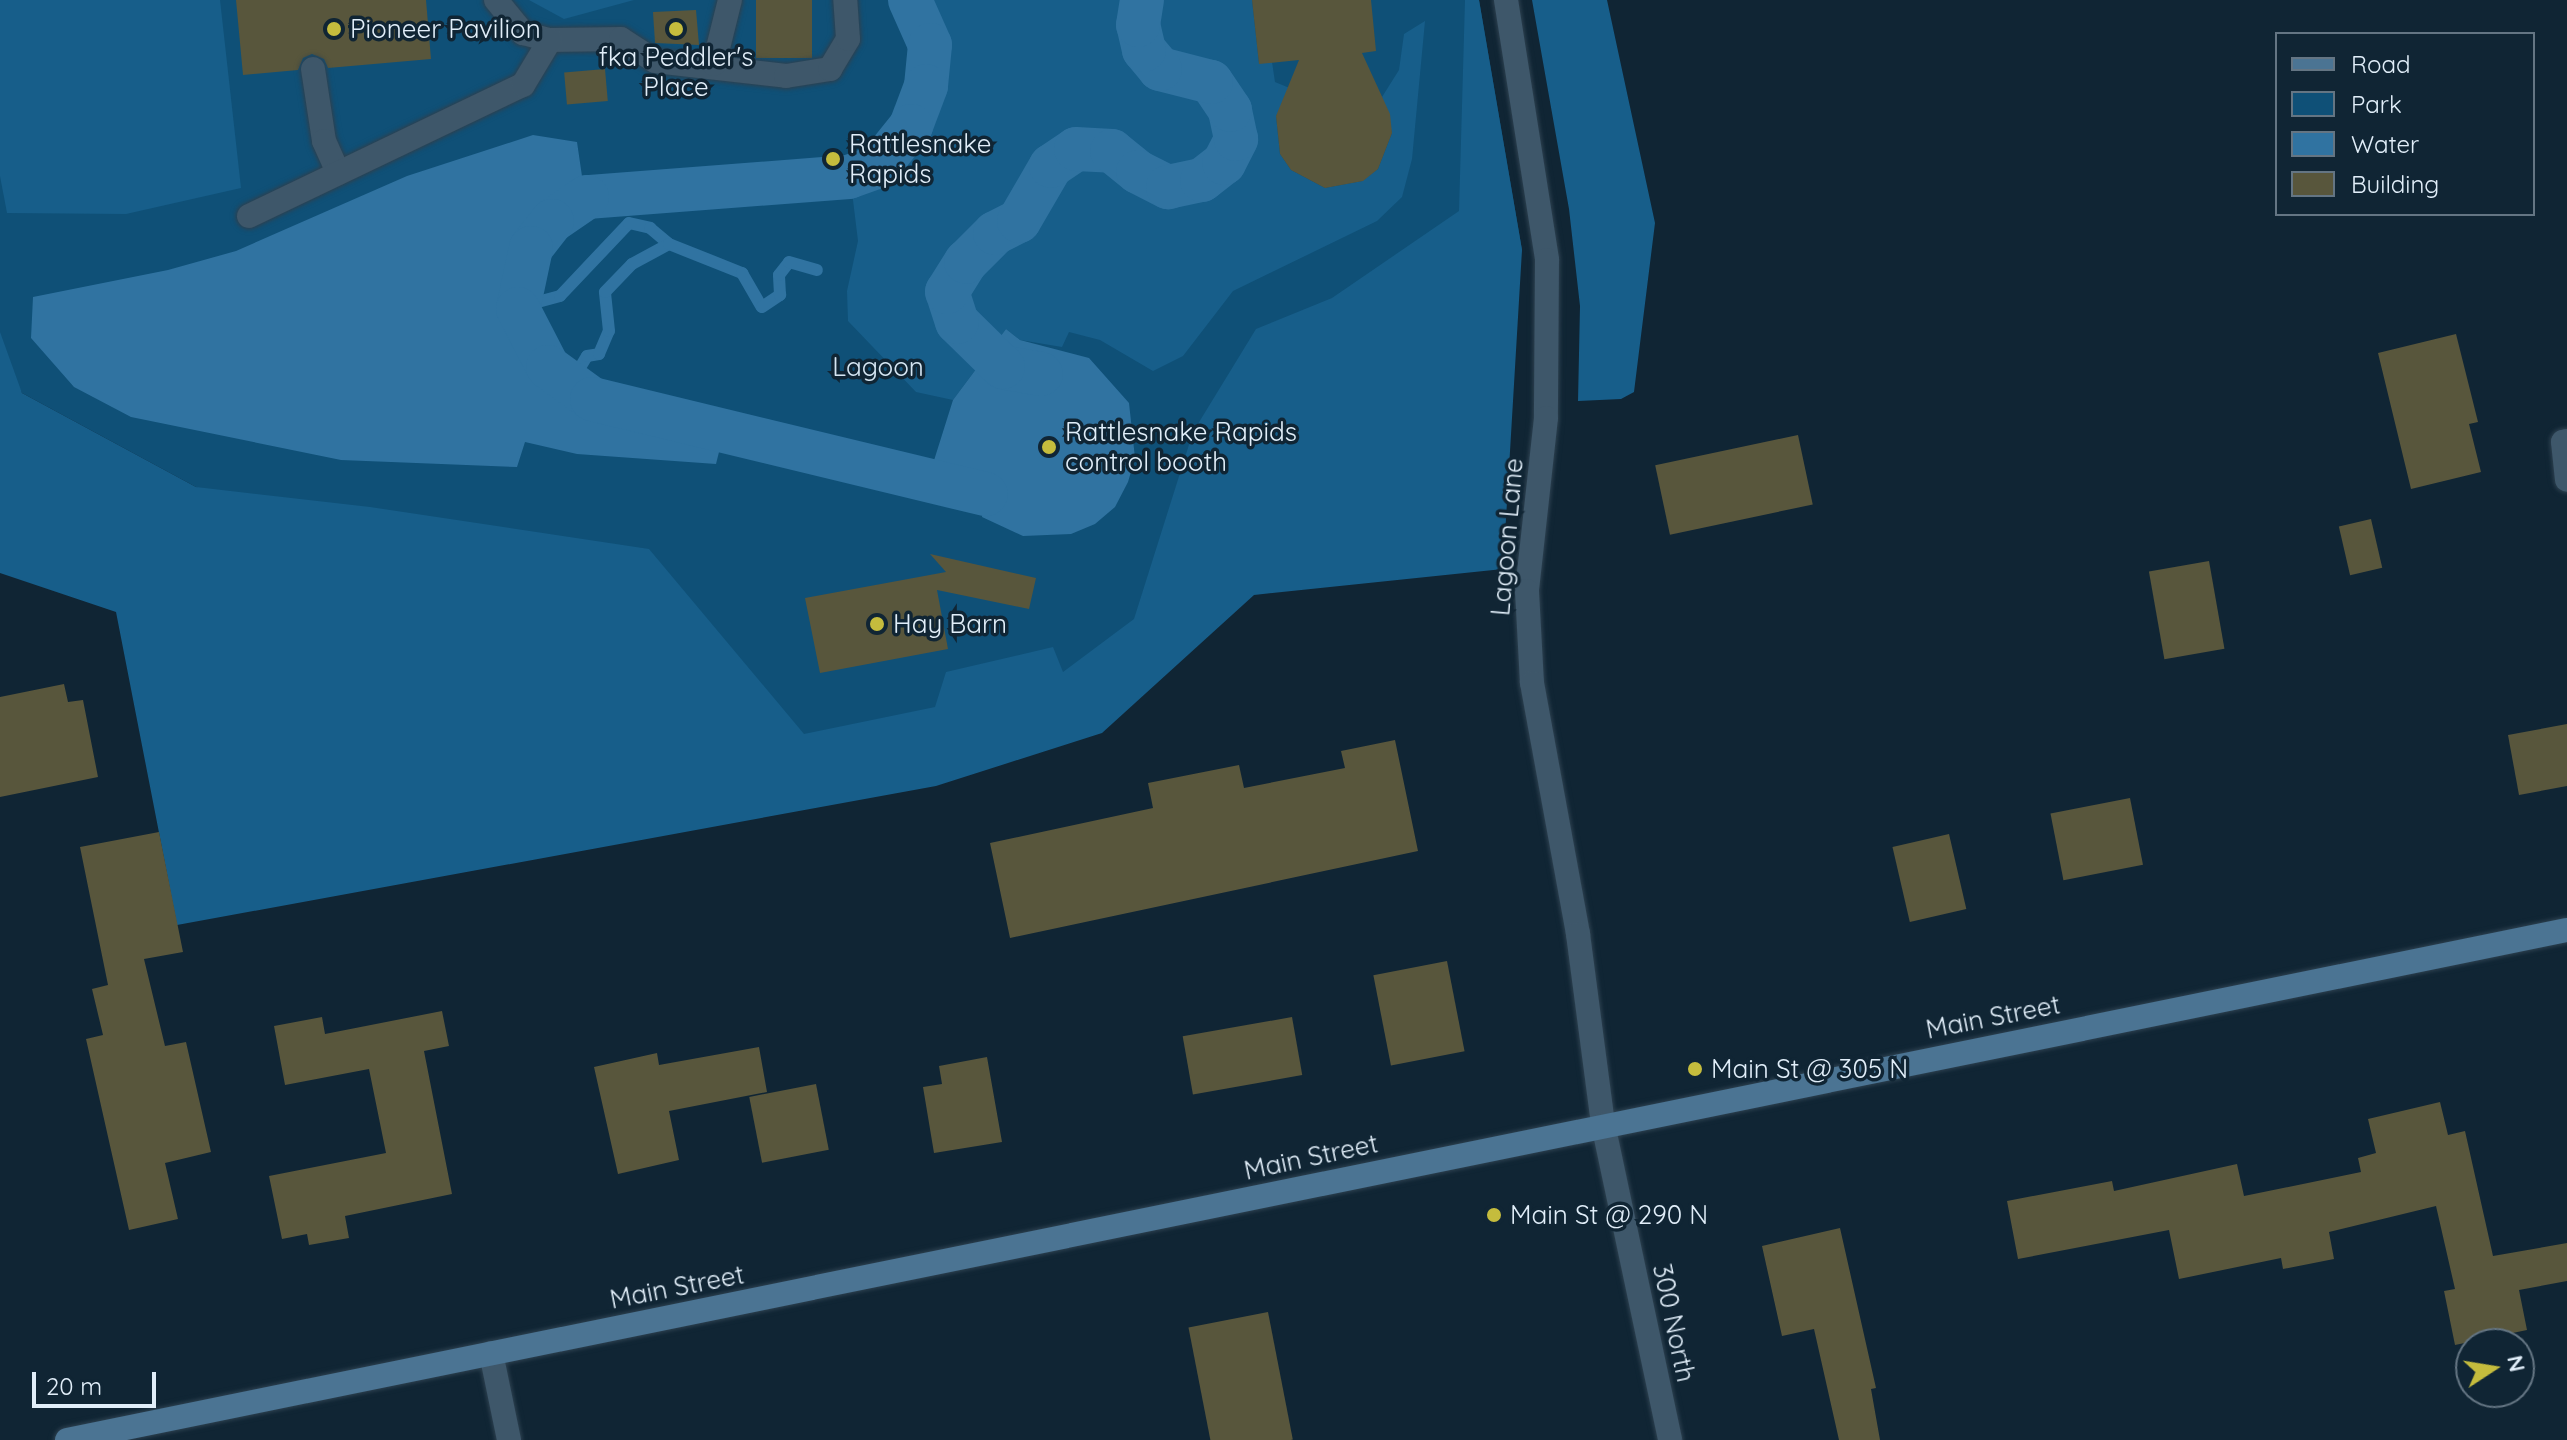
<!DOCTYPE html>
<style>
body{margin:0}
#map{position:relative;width:2567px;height:1440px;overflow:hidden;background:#102534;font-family:Quicksand,sans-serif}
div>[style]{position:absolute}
.green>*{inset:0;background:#0f5077}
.forest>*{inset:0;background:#175e8a}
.water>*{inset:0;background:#3073a1}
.stream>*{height:12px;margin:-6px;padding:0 6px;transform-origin:6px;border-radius:6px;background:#3073a1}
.canal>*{height:44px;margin:-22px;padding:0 22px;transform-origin:22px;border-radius:22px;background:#3073a1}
.building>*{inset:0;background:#58563c;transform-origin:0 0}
.roads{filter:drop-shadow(0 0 2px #2d4150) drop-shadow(0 0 2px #2d4150)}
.pedestrian>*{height:24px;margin:-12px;padding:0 12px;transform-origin:12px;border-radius:12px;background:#3e576a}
.minor>*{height:24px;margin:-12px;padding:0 12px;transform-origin:12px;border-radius:12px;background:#3e576a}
.secondary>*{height:24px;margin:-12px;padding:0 12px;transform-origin:12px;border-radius:12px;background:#4b7493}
.dots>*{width:22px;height:22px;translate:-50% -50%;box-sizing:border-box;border:4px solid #102534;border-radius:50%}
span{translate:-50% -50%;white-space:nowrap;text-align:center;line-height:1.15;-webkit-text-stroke:7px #102534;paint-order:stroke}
.poi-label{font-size:26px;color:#e1eef9}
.left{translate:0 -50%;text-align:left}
.park-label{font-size:26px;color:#d5e6f3}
.street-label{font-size:26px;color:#e1eef9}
.legend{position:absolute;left:2275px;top:32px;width:260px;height:184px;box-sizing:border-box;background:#102534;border:2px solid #647583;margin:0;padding:10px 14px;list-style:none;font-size:24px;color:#e1eef9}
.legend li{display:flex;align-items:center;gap:16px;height:40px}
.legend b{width:40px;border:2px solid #647583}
.north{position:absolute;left:2455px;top:1328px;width:80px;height:80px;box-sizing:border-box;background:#102534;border:2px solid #647583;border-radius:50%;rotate:78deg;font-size:22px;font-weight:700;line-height:32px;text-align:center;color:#e1eef9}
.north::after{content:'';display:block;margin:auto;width:28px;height:36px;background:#c5bc3d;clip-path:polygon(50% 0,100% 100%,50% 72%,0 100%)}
.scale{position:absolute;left:32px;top:1372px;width:124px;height:36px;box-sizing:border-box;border:4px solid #e1eef9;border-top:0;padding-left:10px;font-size:24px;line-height:28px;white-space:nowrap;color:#e1eef9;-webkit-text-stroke:6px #102534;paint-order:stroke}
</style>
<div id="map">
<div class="green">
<div style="clip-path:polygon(0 0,1479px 0,1522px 250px,1456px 503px,1335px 470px,1068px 703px,788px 757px,196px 487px,22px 393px,0 352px)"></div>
</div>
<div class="forest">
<div style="clip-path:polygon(0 0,220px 0,241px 188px,126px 214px,7px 213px,0 176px)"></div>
<div style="clip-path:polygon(529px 0,634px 0,564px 19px)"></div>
<div style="clip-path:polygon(926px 0,1252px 0,1259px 63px,1272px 62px,1275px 82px,1292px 89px,1276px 116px,1280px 154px,1291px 170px,1325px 188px,1362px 181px,1378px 169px,1392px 133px,1382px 97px,1399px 70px,1404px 34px,1425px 21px,1412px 159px,1402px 197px,1377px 221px,1233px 291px,1183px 356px,1153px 371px,1100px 340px,1069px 332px,1062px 347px,1020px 340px,1006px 329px,953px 400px,916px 392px,848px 321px,847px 291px,858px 241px,852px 192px,886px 180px,915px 156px,932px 129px,944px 92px,944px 49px)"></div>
<div style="clip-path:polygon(1465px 0,1479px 0,1522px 250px,1503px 569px,1254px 595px,1102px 733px,936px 786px,177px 925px,116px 612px,0 573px,0 332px,22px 393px,196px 487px,370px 507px,649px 549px,804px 734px,935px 707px,946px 672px,1053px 647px,1063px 672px,1134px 619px,1193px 432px,1256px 329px,1332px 298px,1459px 211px)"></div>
<div style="clip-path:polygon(1532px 0,1607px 0,1655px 223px,1634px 392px,1621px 399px,1578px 401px,1580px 306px,1569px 209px)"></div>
</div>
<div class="water">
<div style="clip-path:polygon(533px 135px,577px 142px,583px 183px,546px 204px,520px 237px,507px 271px,504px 311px,522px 358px,554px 393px,595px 413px,721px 444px,716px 464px,577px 454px,525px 442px,517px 467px,341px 460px,131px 417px,74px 387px,31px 338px,33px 297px,168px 270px,236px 251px,407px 176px)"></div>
<div style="clip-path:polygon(1006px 329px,1020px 340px,1089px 358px,1129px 403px,1135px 458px,1128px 482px,1115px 507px,1095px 524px,1071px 534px,1023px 536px,982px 517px,984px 503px,925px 489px,953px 400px)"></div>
</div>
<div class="stream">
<div style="left:504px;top:311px;width:58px;rotate:-15deg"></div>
<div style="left:560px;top:296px;width:100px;rotate:-46.6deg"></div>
<div style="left:629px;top:223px;width:22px;rotate:13deg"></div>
<div style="left:650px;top:228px;width:25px;rotate:40deg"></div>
<div style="left:578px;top:371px;width:17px;rotate:-59deg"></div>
<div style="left:587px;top:356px;width:12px;rotate:-9deg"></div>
<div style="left:599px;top:354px;width:25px;rotate:-67deg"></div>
<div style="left:609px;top:331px;width:39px;rotate:-96deg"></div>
<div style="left:605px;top:292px;width:39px;rotate:-46deg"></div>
<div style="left:632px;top:264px;width:42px;rotate:-28.4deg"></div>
<div style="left:669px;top:244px;width:79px;rotate:21.7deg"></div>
<div style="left:742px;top:273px;width:39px;rotate:60deg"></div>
<div style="left:762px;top:307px;width:22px;rotate:-34deg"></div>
<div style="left:780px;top:295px;width:20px;rotate:-93deg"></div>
<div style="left:779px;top:275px;width:16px;rotate:-52deg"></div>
<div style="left:789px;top:262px;width:29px;rotate:16deg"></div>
</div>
<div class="canal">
<div style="left:910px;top:0;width:49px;rotate:66deg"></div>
<div style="left:930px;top:45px;width:41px;rotate:95.6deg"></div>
<div style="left:926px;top:86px;width:43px;rotate:110.6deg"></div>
<div style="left:911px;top:126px;width:51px;rotate:128.7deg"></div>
<div style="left:879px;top:166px;width:32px;rotate:160deg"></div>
<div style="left:849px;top:177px;width:263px;rotate:175.6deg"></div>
<div style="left:587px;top:197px;width:42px;rotate:145.6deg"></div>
<div style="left:552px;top:221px;width:34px;rotate:128deg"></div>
<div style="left:531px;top:248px;width:62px;rotate:102deg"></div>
<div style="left:518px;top:309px;width:65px;rotate:62.7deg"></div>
<div style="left:548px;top:367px;width:54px;rotate:36deg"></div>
<div style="left:592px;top:399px;width:405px;rotate:13.6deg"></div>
<div style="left:1041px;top:374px;width:39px;rotate:-170deg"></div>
<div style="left:1003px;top:367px;width:64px;rotate:-135.6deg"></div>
<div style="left:957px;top:322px;width:32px;rotate:-108deg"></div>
<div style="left:947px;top:292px;width:36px;rotate:-58deg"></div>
<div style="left:966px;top:262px;width:41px;rotate:-45deg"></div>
<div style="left:995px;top:233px;width:27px;rotate:-27deg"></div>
<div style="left:1019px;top:221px;width:64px;rotate:-59.8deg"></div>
<div style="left:1051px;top:166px;width:30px;rotate:-34deg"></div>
<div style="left:1076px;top:149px;width:36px;rotate:3deg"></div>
<div style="left:1112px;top:151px;width:33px;rotate:39deg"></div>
<div style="left:1138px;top:172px;width:34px;rotate:27deg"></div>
<div style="left:1168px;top:187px;width:35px;rotate:-12deg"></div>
<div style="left:1202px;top:180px;width:28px;rotate:-38deg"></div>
<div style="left:1224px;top:163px;width:27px;rotate:-63deg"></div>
<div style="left:1236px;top:139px;width:30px;rotate:-102deg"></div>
<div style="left:1230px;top:110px;width:34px;rotate:-124deg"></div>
<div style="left:1211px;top:82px;width:53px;rotate:-165.7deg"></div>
<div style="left:1160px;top:69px;width:25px;rotate:-130deg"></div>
<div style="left:1144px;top:50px;width:26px;rotate:-103deg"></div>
<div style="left:1138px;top:25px;width:25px;rotate:-81deg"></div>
</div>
<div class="building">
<div style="clip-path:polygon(236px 0,426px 0,431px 59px,328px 68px,324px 59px,312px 54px,303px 58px,298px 70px,243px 75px)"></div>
<div style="left:756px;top:0;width:56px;height:58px"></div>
<div style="clip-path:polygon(1252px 0,1371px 0,1376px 51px,1362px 53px,1390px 114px,1392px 133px,1378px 169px,1363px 181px,1325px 188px,1291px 170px,1280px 154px,1276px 116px,1299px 60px,1259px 64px)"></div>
<div style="clip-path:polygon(696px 10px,699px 45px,655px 43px,653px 12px)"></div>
<div style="left:605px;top:69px;width:32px;height:41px;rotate:85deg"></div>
<div style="clip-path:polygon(2456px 334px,2478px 422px,2469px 424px,2481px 472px,2411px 489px,2378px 353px)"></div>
<div style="left:1798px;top:435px;width:71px;height:146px;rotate:78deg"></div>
<div style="left:2371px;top:519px;width:50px;height:33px;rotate:77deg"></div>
<div style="clip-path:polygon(930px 554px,1036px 578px,1029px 609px,937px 590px,948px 649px,820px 673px,805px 598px,946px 572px)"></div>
<div style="left:2209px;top:561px;width:89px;height:61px;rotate:80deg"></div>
<div style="clip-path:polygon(64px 684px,68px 702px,83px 700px,98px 777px,0 797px,0 697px)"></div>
<div style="clip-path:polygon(2567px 724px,2567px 786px,2519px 795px,2508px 735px)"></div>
<div style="clip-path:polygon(1395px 740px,1418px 851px,1010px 938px,990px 843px,1153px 808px,1148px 783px,1239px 765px,1244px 788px,1345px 768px,1341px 751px)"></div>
<div style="left:2130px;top:798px;width:68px;height:81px;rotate:79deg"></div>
<div style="clip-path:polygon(159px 832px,183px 952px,144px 959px,165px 1046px,186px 1042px,211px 1152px,165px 1163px,178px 1219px,129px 1230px,86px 1039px,103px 1035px,92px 989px,108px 985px,80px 847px)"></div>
<div style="left:1949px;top:834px;width:77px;height:58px;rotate:77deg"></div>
<div style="left:1447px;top:961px;width:92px;height:75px;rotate:79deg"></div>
<div style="clip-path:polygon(442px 1011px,449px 1046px,424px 1051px,452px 1194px,345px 1216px,349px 1238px,309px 1245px,307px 1234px,282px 1239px,269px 1176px,386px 1153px,369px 1069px,285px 1085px,274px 1026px,322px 1017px,325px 1034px)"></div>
<div style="left:1292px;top:1017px;width:59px;height:111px;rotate:80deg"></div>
<div style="clip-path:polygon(759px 1047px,767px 1092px,669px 1111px,679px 1160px,618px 1174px,594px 1067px,657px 1053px,659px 1065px)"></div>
<div style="clip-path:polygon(987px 1057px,1002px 1142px,934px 1153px,923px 1087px,942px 1084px,939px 1066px)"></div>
<div style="left:816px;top:1084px;width:67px;height:68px;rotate:79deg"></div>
<div style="clip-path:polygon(2440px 1102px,2448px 1135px,2465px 1131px,2493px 1256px,2567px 1243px,2567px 1281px,2519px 1290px,2527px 1330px,2455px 1345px,2444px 1291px,2455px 1289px,2436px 1206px,2329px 1232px,2334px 1259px,2283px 1269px,2281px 1258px,2179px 1279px,2169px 1230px,2018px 1259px,2007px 1201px,2112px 1181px,2114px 1191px,2237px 1164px,2244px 1196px,2361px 1172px,2358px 1158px,2376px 1153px,2368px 1119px)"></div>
<div style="clip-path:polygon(1840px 1228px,1876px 1388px,1871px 1389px,1880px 1440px,1839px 1440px,1814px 1329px,1782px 1336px,1762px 1246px)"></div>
<div style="left:1268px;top:1312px;width:130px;height:81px;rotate:79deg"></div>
</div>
<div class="roads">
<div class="pedestrian">
<div style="left:496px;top:0;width:43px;rotate:50.7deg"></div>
<div style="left:523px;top:33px;width:28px;rotate:15deg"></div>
<div style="left:550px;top:40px;width:71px;rotate:-0.8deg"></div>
<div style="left:621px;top:39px;width:40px;rotate:32.9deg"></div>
<div style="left:655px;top:61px;width:132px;rotate:6.5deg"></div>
<div style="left:786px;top:76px;width:45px;rotate:-9deg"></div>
<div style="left:830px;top:69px;width:35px;rotate:-59deg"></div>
<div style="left:848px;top:39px;width:39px;rotate:-94deg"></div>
<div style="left:714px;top:64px;width:66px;rotate:-76deg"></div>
<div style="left:313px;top:69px;width:73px;rotate:81.3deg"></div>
<div style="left:324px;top:141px;width:35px;rotate:66deg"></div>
<div style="left:249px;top:216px;width:304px;rotate:-25.6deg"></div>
<div style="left:523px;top:85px;width:52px;rotate:-59deg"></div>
</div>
<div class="minor">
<div style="left:1506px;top:0;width:263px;rotate:81deg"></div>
<div style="left:1547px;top:260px;width:158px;rotate:90.4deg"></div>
<div style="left:1546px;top:418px;width:174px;rotate:96.3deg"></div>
<div style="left:1527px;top:591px;width:92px;rotate:86.9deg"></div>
<div style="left:1532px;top:683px;width:255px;rotate:79.6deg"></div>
<div style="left:1578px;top:934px;width:192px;rotate:82.5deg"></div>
<div style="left:1603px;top:1124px;width:323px;rotate:78deg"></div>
<div style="left:2567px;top:441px;width:4px;rotate:166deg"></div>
<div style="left:2563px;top:442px;width:38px;rotate:84deg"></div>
<div style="left:491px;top:1353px;width:89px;rotate:78.3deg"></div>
</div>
<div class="secondary">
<div style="left:67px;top:1440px;width:2551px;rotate:-11.53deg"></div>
</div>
</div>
<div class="dots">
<div style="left:334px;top:29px;background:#c5bc3d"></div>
<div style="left:676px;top:29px;background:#c5bc3d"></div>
<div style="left:833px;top:159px;background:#c5bc3d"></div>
<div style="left:1049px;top:447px;background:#c5bc3d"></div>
<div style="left:877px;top:624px;background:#c5bc3d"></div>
<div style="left:1695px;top:1069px;background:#c5bc3d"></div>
<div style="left:1494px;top:1215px;background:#c5bc3d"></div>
</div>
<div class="poi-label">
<span class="left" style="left:350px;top:29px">Pioneer Pavilion</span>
<span style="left:676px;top:72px">fka Peddler's<br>Place</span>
<span class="left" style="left:849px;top:159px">Rattlesnake<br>Rapids</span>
<span class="left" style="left:1065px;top:447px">Rattlesnake Rapids<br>control booth</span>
<span class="left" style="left:893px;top:624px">Hay Barn</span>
<span class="left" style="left:1711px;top:1069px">Main St @ 305 N</span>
<span class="left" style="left:1510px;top:1215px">Main St @ 290 N</span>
</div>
<div class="park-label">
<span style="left:878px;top:367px">Lagoon</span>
</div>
<div class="street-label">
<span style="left:1507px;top:537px;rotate:-85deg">Lagoon Lane</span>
<span style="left:1993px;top:1017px;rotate:-11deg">Main Street</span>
<span style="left:1311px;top:1157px;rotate:-12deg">Main Street</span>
<span style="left:677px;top:1287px;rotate:-11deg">Main Street</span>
<span style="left:1674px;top:1323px;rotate:78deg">300 North</span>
</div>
<ul class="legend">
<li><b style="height:10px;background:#4b7493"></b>Road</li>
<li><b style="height:22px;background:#0f5077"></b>Park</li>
<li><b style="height:22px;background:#3073a1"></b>Water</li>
<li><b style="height:22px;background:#58563c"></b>Building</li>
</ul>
<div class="north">N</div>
<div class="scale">20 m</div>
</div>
